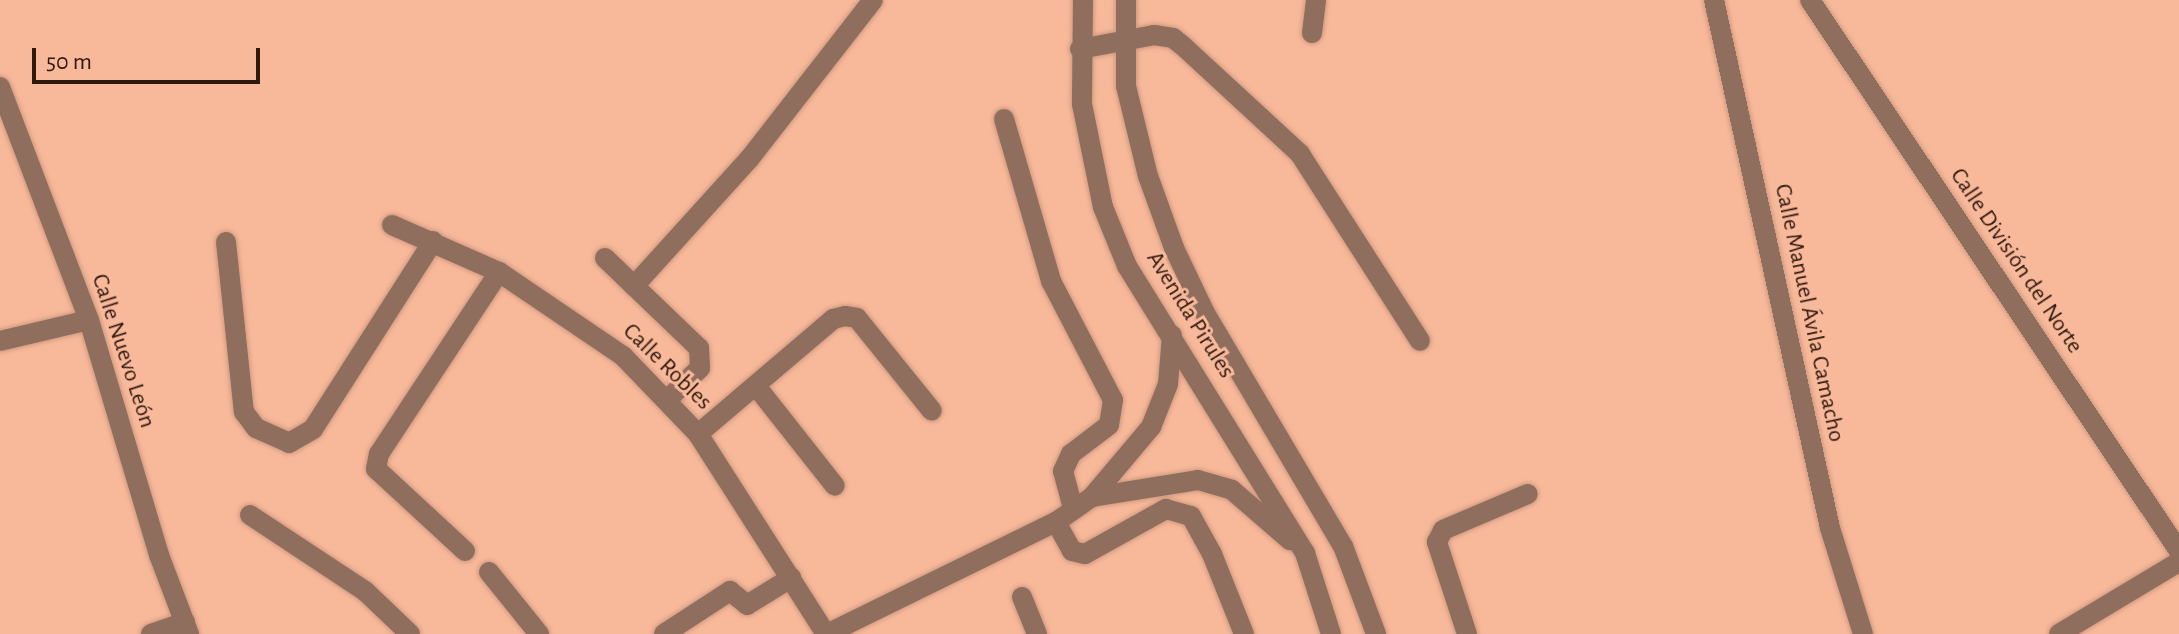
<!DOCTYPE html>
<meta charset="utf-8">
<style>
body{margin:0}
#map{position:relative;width:2179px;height:634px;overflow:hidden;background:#f8b99b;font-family:"Alegreya Sans",sans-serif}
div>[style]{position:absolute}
.roads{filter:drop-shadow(0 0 2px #d0997f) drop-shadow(0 0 2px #d0997f)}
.minor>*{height:20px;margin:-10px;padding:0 10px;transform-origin:10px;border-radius:10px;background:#8f6e5e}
span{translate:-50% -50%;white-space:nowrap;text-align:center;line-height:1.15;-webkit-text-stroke:6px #f8b99b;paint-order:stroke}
.street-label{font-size:24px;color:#2f180d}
.scale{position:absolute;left:32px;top:48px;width:228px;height:36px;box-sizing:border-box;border:4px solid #2f180d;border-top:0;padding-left:10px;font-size:24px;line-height:28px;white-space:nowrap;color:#2f180d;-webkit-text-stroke:6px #f8b99b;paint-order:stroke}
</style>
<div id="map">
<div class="roads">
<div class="minor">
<div style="left:1083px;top:0;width:104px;rotate:90.6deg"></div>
<div style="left:1082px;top:104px;width:105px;rotate:78.5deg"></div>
<div style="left:1103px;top:207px;width:64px;rotate:67.9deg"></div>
<div style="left:1127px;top:266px;width:338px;rotate:58.2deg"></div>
<div style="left:1305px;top:553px;width:85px;rotate:72.2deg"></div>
<div style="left:1126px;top:0;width:86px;rotate:90deg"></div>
<div style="left:1126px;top:86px;width:93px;rotate:76.3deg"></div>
<div style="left:1148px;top:176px;width:77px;rotate:70.1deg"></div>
<div style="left:1174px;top:248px;width:72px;rotate:64.5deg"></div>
<div style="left:1205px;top:313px;width:271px;rotate:59.4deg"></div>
<div style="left:1343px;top:546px;width:94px;rotate:69.4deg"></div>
<div style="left:1714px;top:0;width:541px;rotate:77.61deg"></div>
<div style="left:1830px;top:528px;width:111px;rotate:72.7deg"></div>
<div style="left:1810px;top:0;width:663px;rotate:56.19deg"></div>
<div style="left:1312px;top:33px;width:33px;rotate:-83deg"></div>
<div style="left:1080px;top:49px;width:75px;rotate:-10.7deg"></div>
<div style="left:1154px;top:35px;width:19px;rotate:9deg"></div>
<div style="left:1173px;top:38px;width:11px;rotate:38deg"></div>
<div style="left:1182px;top:45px;width:161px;rotate:42.7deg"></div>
<div style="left:1300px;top:154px;width:222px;rotate:57.3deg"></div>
<div style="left:0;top:87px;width:249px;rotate:69.1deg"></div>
<div style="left:89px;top:320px;width:245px;rotate:73.4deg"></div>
<div style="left:159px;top:555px;width:85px;rotate:69.2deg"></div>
<div style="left:1004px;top:119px;width:169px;rotate:73.8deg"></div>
<div style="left:1051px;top:281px;width:134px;rotate:62.5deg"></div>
<div style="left:1113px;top:400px;width:25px;rotate:99deg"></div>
<div style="left:1109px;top:425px;width:48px;rotate:142.7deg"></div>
<div style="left:1071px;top:454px;width:19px;rotate:115deg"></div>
<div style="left:1063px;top:471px;width:38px;rotate:75deg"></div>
<div style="left:392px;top:225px;width:117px;rotate:23.7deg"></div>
<div style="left:499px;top:272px;width:150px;rotate:34.1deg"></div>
<div style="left:623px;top:356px;width:108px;rotate:46.1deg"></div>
<div style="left:698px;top:434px;width:237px;rotate:57.4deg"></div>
<div style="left:226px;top:242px;width:171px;rotate:84deg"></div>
<div style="left:244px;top:412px;width:20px;rotate:53deg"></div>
<div style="left:256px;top:428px;width:36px;rotate:24deg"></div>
<div style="left:289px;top:443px;width:28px;rotate:-30deg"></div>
<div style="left:313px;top:429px;width:223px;rotate:-57.4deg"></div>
<div style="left:605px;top:258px;width:130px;rotate:43.8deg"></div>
<div style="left:699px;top:348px;width:20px;rotate:87deg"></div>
<div style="left:700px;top:368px;width:45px;rotate:135.9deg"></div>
<div style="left:634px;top:286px;width:173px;rotate:-47.8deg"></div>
<div style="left:750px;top:158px;width:200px;rotate:-52.1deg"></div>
<div style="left:0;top:341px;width:91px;rotate:-13.3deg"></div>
<div style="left:756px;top:386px;width:127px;rotate:51.7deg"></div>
<div style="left:698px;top:434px;width:177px;rotate:-40.4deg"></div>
<div style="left:833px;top:319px;width:12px;rotate:-14deg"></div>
<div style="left:845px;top:316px;width:12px;rotate:9deg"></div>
<div style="left:857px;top:318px;width:119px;rotate:51.1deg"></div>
<div style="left:1092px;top:497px;width:107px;rotate:-9.1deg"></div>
<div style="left:1198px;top:480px;width:35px;rotate:16deg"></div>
<div style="left:1232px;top:490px;width:77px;rotate:40.8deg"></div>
<div style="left:250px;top:515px;width:138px;rotate:33.5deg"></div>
<div style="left:365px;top:591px;width:62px;rotate:43.7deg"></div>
<div style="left:1056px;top:522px;width:33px;rotate:61deg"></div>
<div style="left:1072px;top:551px;width:13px;rotate:13deg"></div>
<div style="left:1085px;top:554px;width:93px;rotate:-29.1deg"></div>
<div style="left:1166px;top:509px;width:26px;rotate:16deg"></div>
<div style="left:1191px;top:516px;width:43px;rotate:61.1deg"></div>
<div style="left:1212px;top:554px;width:86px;rotate:68.2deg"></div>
<div style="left:465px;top:551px;width:121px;rotate:-137.3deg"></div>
<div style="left:376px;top:469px;width:15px;rotate:-79deg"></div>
<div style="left:379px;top:454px;width:218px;rotate:-56.6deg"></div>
<div style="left:489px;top:572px;width:80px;rotate:51.1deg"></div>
<div style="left:1022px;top:597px;width:40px;rotate:68deg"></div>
<div style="left:151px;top:634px;width:36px;rotate:-19deg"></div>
<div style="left:664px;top:634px;width:79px;rotate:-33.1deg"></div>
<div style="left:730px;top:591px;width:22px;rotate:39deg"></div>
<div style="left:747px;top:605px;width:52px;rotate:-31.5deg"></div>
<div style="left:827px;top:634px;width:255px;rotate:-26.1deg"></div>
<div style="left:1056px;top:522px;width:44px;rotate:-34.8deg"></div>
<div style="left:1092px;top:497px;width:92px;rotate:-49.9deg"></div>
<div style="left:1151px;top:427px;width:46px;rotate:-68.4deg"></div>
<div style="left:1168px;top:384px;width:49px;rotate:-85.3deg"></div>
<div style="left:1467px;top:634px;width:97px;rotate:-108.1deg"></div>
<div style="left:1437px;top:542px;width:13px;rotate:-63deg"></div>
<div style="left:1443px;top:530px;width:92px;rotate:-23deg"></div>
<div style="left:2059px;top:634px;width:140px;rotate:-31deg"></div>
</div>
</div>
<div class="street-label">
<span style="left:2016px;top:261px;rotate:56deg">Calle División del Norte</span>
<span style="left:1809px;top:313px;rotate:78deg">Calle Manuel Ávila Camacho</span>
<span style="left:1190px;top:315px;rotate:58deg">Avenida Pirules</span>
<span style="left:123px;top:351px;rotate:72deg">Calle Nuevo León</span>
<span style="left:667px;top:367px;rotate:44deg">Calle Robles</span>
</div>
<div class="scale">50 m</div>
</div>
